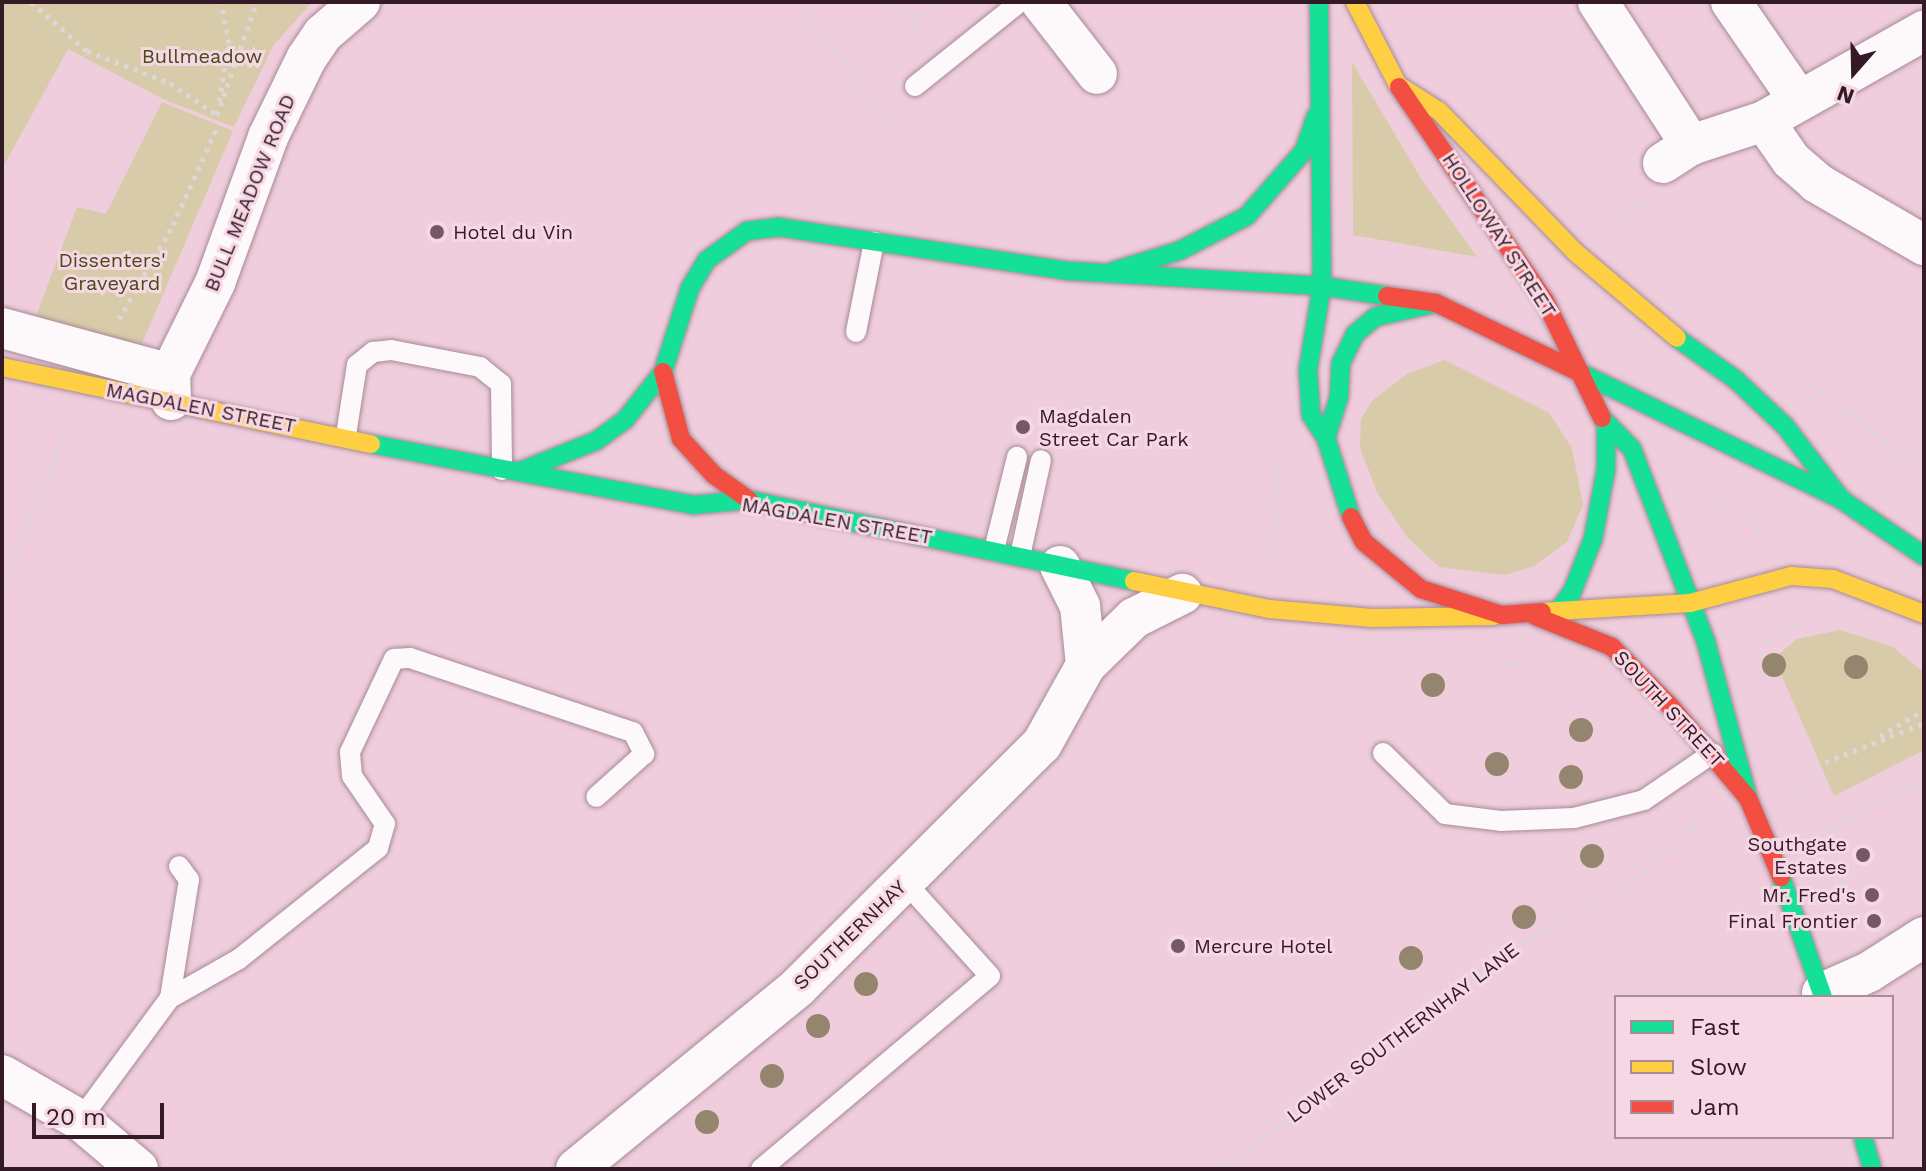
<!DOCTYPE html>
<style>
body{margin:0}
#map{position:relative;width:1926px;height:1171px;overflow:hidden;background:#efcddc;font-family:"Work Sans",sans-serif}
div>[style]{position:absolute}
.green>*{inset:0;background:#d8cba9}
.path>*{height:5px;margin-top:-2.5px;transform-origin:0;background:repeating-linear-gradient(90deg,#e0d5d9 0 4px,transparent 0 10px)}
.roads{filter:drop-shadow(0 0 2px #a68a97) drop-shadow(0 0 2px #a68a97)}
.lane>*{height:20px;margin:-10px;padding:0 10px;transform-origin:10px;border-radius:10px;background:#fdf8fa}
.street>*{height:40px;margin:-20px;padding:0 20px;transform-origin:20px;border-radius:20px;background:#fdf8fa}
.fast>*{height:18px;margin:-9px;padding:0 9px;transform-origin:9px;border-radius:9px;background:#16e098}
.slow>*{height:18px;margin:-9px;padding:0 9px;transform-origin:9px;border-radius:9px;background:#ffcf43}
.jam>*{height:18px;margin:-9px;padding:0 9px;transform-origin:9px;border-radius:9px;background:#f24e42}
.trees>*{width:24px;height:24px;margin:-12px;border-radius:50%;background:#94856f}
.dots>*{width:22px;height:22px;translate:-50% -50%;box-sizing:border-box;border:4px solid #f6d8e4;border-radius:50%}
span{translate:-50% -50%;white-space:nowrap;text-align:center;line-height:1.15;-webkit-text-stroke:6px #f6d8e4;paint-order:stroke}
.park-label{font-size:20px;color:#494a16}
.street-label{font-size:20px;color:#341926}
.poi-label{font-size:20px;color:#341926}
.left{translate:0 -50%;text-align:left}
.right{translate:-100% -50%;text-align:right}
.frame{position:absolute;inset:0;border:4px solid #341926;pointer-events:none}
.legend{position:absolute;left:1614px;top:995px;width:280px;height:144px;box-sizing:border-box;background:#f6d8e4;border:2px solid #a88c98;margin:0;padding:10px 14px;list-style:none;font-size:24px;color:#341926}
.legend li{display:flex;align-items:center;gap:16px;height:40px}
.legend b{width:40px;border:2px solid #a88c98}
.north{position:absolute;left:1814px;top:32px;width:80px;height:80px;-webkit-text-stroke:6px #f6d8e4;paint-order:stroke;rotate:200deg;font-size:22px;font-weight:700;line-height:32px;text-align:center;color:#341926}
.north::after{content:'';display:block;margin:auto;width:28px;height:36px;background:#341926;clip-path:polygon(50% 0,100% 100%,50% 72%,0 100%)}
.scale{position:absolute;left:32px;top:1103px;width:132px;height:36px;box-sizing:border-box;border:4px solid #341926;border-top:0;padding-left:10px;font-size:24px;line-height:28px;white-space:nowrap;color:#341926;-webkit-text-stroke:6px #f6d8e4;paint-order:stroke}
</style>
<div id="map">
<div class="green">
<div style="clip-path:polygon(2px 2px,312px 2px,273px 46px,234px 127px,163px 99px,68px 49px,2px 169px)"></div>
<div style="clip-path:polygon(1352px 62px,1422px 180px,1477px 257px,1353px 235px)"></div>
<div style="clip-path:polygon(162px 102px,233px 131px,138px 353px,33px 324px,77px 207px,106px 214px)"></div>
<div style="clip-path:polygon(1445px 360px,1549px 413px,1572px 448px,1583px 505px,1567px 542px,1534px 566px,1505px 575px,1439px 567px,1407px 537px,1377px 492px,1360px 448px,1361px 419px,1373px 400px,1407px 374px)"></div>
<div style="clip-path:polygon(1840px 630px,1893px 647px,1924px 673px,1924px 750px,1834px 796px,1774px 658px,1797px 639px)"></div>
</div>
<div class="path">
<div style="left:31px;top:2px;width:74px;rotate:41.2deg"></div>
<div style="left:87px;top:51px;width:89px;rotate:21.1deg"></div>
<div style="left:170px;top:83px;width:57px;rotate:34.2deg"></div>
<div style="left:217px;top:115px;width:120px;rotate:-70.5deg"></div>
<div style="left:814px;top:2px;width:12px;rotate:145deg"></div>
<div style="left:804px;top:9px;width:151px;rotate:53.4deg"></div>
<div style="left:896px;top:2px;width:26px;rotate:50deg"></div>
<div style="left:913px;top:22px;width:30px;rotate:-41deg"></div>
<div style="left:219px;top:101px;width:59px;rotate:-80.2deg"></div>
<div style="left:229px;top:43px;width:42px;rotate:-101deg"></div>
<div style="left:1607px;top:224px;width:45px;rotate:-30.5deg"></div>
<div style="left:119px;top:319px;width:108px;rotate:-60.1deg"></div>
<div style="left:173px;top:225px;width:107px;rotate:-65.6deg"></div>
<div style="left:1810px;top:384px;width:143px;rotate:37.3deg"></div>
<div style="left:1709px;top:488px;width:65px;rotate:39.4deg"></div>
<div style="left:1759px;top:529px;width:9px;rotate:84deg"></div>
<div style="left:1273px;top:566px;width:117px;rotate:-87.1deg"></div>
<div style="left:2px;top:591px;width:181px;rotate:-68.3deg"></div>
<div style="left:1506px;top:662px;width:30px;rotate:9deg"></div>
<div style="left:1758px;top:663px;width:24px;rotate:-62deg"></div>
<div style="left:1769px;top:642px;width:35px;rotate:-31deg"></div>
<div style="left:1880px;top:736px;width:51px;rotate:-30.6deg"></div>
<div style="left:1795px;top:792px;width:33px;rotate:-51deg"></div>
<div style="left:1816px;top:766px;width:116px;rotate:-21.7deg"></div>
<div style="left:1815px;top:835px;width:123px;rotate:-27.6deg"></div>
<div style="left:1817px;top:839px;width:30px;rotate:48deg"></div>
<div style="left:1837px;top:861px;width:73px;rotate:74.1deg"></div>
<div style="left:1219px;top:1169px;width:156px;rotate:-35.1deg"></div>
<div style="left:1347px;top:1079px;width:211px;rotate:-38.4deg"></div>
<div style="left:1512px;top:948px;width:153px;rotate:-29.7deg"></div>
<div style="left:1645px;top:872px;width:66px;rotate:-44.4deg"></div>
<div style="left:1692px;top:826px;width:17px;rotate:-28deg"></div>
</div>
<div class="roads">
<div class="lane">
<div style="left:915px;top:86px;width:134px;rotate:-38.7deg"></div>
<div style="left:856px;top:332px;width:92px;rotate:-78.7deg"></div>
<div style="left:346px;top:435px;width:71px;rotate:-81.1deg"></div>
<div style="left:357px;top:365px;width:21px;rotate:-39deg"></div>
<div style="left:373px;top:352px;width:18px;rotate:-6deg"></div>
<div style="left:391px;top:350px;width:91px;rotate:10.8deg"></div>
<div style="left:480px;top:367px;width:27px;rotate:39deg"></div>
<div style="left:501px;top:384px;width:86px;rotate:89.3deg"></div>
<div style="left:994px;top:550px;width:96px;rotate:-76.1deg"></div>
<div style="left:1020px;top:556px;width:98px;rotate:-77.7deg"></div>
<div style="left:1383px;top:753px;width:87px;rotate:44.5deg"></div>
<div style="left:1445px;top:814px;width:56px;rotate:7.1deg"></div>
<div style="left:1501px;top:821px;width:73px;rotate:-2.4deg"></div>
<div style="left:1574px;top:818px;width:72px;rotate:-14.4deg"></div>
<div style="left:1644px;top:800px;width:83px;rotate:-34.3deg"></div>
<div style="left:170px;top:998px;width:120px;rotate:-80.9deg"></div>
<div style="left:189px;top:880px;width:17px;rotate:-126deg"></div>
<div style="left:80px;top:1120px;width:152px;rotate:-53.6deg"></div>
<div style="left:170px;top:998px;width:79px;rotate:-29.5deg"></div>
<div style="left:239px;top:959px;width:178px;rotate:-38.6deg"></div>
<div style="left:378px;top:848px;width:25px;rotate:-74deg"></div>
<div style="left:385px;top:824px;width:58px;rotate:-124.5deg"></div>
<div style="left:352px;top:776px;width:24px;rotate:-95deg"></div>
<div style="left:350px;top:752px;width:103px;rotate:-64.7deg"></div>
<div style="left:394px;top:659px;width:16px;rotate:-4deg"></div>
<div style="left:410px;top:658px;width:235px;rotate:18.4deg"></div>
<div style="left:633px;top:732px;width:25px;rotate:63deg"></div>
<div style="left:644px;top:754px;width:64px;rotate:138.1deg"></div>
<div style="left:761px;top:1169px;width:299px;rotate:-40.1deg"></div>
<div style="left:990px;top:976px;width:127px;rotate:-132.1deg"></div>
</div>
<div class="street">
<div style="left:1041px;top:2px;width:91px;rotate:52.1deg"></div>
<div style="left:1598px;top:2px;width:171px;rotate:57deg"></div>
<div style="left:1731px;top:2px;width:118px;rotate:55.4deg"></div>
<div style="left:1764px;top:121px;width:47px;rotate:55.3deg"></div>
<div style="left:1791px;top:160px;width:35px;rotate:41deg"></div>
<div style="left:1817px;top:183px;width:124px;rotate:30.1deg"></div>
<div style="left:1663px;top:163px;width:33px;rotate:-33deg"></div>
<div style="left:1691px;top:145px;width:77px;rotate:-18.2deg"></div>
<div style="left:1764px;top:121px;width:184px;rotate:-29.4deg"></div>
<div style="left:2px;top:328px;width:174px;rotate:15.3deg"></div>
<div style="left:171px;top:400px;width:26px;rotate:-92deg"></div>
<div style="left:170px;top:374px;width:102px;rotate:-63.7deg"></div>
<div style="left:215px;top:283px;width:155px;rotate:-70deg"></div>
<div style="left:268px;top:137px;width:87px;rotate:-64deg"></div>
<div style="left:306px;top:59px;width:30px;rotate:-56deg"></div>
<div style="left:323px;top:34px;width:49px;rotate:-40.9deg"></div>
<div style="left:1060px;top:566px;width:45px;rotate:63.4deg"></div>
<div style="left:1080px;top:606px;width:59px;rotate:84.2deg"></div>
<div style="left:1822px;top:993px;width:51px;rotate:-24.1deg"></div>
<div style="left:1869px;top:972px;width:65px;rotate:-32.5deg"></div>
<div style="left:2px;top:1075px;width:90px;rotate:30deg"></div>
<div style="left:80px;top:1120px;width:76px;rotate:40.2deg"></div>
<div style="left:576px;top:1169px;width:287px;rotate:-39.3deg"></div>
<div style="left:798px;top:987px;width:344px;rotate:-44.9deg"></div>
<div style="left:1042px;top:744px;width:90px;rotate:-60.9deg"></div>
<div style="left:1086px;top:665px;width:67px;rotate:-44.4deg"></div>
<div style="left:1134px;top:618px;width:54px;rotate:-26.6deg"></div>
</div>
<div class="fast">
<div style="left:1319px;top:2px;width:284px;rotate:89.4deg"></div>
<div style="left:1322px;top:286px;width:85px;rotate:99.5deg"></div>
<div style="left:1308px;top:370px;width:45px;rotate:86.2deg"></div>
<div style="left:1311px;top:415px;width:27px;rotate:57deg"></div>
<div style="left:1326px;top:438px;width:83px;rotate:72.4deg"></div>
<div style="left:1113px;top:271px;width:69px;rotate:-16.9deg"></div>
<div style="left:1179px;top:251px;width:76px;rotate:-27.2deg"></div>
<div style="left:1247px;top:216px;width:86px;rotate:-48.8deg"></div>
<div style="left:1304px;top:151px;width:37px;rotate:-71deg"></div>
<div style="left:1677px;top:338px;width:72px;rotate:35.4deg"></div>
<div style="left:1736px;top:380px;width:67px;rotate:43.2deg"></div>
<div style="left:1785px;top:426px;width:93px;rotate:52.4deg"></div>
<div style="left:1842px;top:500px;width:99px;rotate:34.3deg"></div>
<div style="left:1581px;top:373px;width:290px;rotate:25.9deg"></div>
<div style="left:1602px;top:418px;width:43px;rotate:45.9deg"></div>
<div style="left:1632px;top:449px;width:207px;rotate:69deg"></div>
<div style="left:1706px;top:642px;width:162px;rotate:74.9deg"></div>
<div style="left:1326px;top:438px;width:43px;rotate:-72.4deg"></div>
<div style="left:1339px;top:397px;width:34px;rotate:-87deg"></div>
<div style="left:1341px;top:363px;width:32px;rotate:-64deg"></div>
<div style="left:1355px;top:334px;width:26px;rotate:-40deg"></div>
<div style="left:1375px;top:317px;width:63px;rotate:-12.9deg"></div>
<div style="left:371px;top:444px;width:328px;rotate:10.7deg"></div>
<div style="left:693px;top:505px;width:56px;rotate:-5.1deg"></div>
<div style="left:749px;top:500px;width:393px;rotate:11.9deg"></div>
<div style="left:518px;top:472px;width:84px;rotate:-21.7deg"></div>
<div style="left:596px;top:441px;width:36px;rotate:-36deg"></div>
<div style="left:625px;top:420px;width:61px;rotate:-51.6deg"></div>
<div style="left:663px;top:372px;width:88px;rotate:-72.2deg"></div>
<div style="left:690px;top:288px;width:33px;rotate:-59deg"></div>
<div style="left:707px;top:260px;width:49px;rotate:-35.9deg"></div>
<div style="left:747px;top:231px;width:31px;rotate:-7deg"></div>
<div style="left:778px;top:227px;width:294px;rotate:8.6deg"></div>
<div style="left:1069px;top:271px;width:253px;rotate:3.4deg"></div>
<div style="left:1322px;top:286px;width:66px;rotate:8.7deg"></div>
<div style="left:1557px;top:612px;width:25px;rotate:-53deg"></div>
<div style="left:1572px;top:592px;width:57px;rotate:-68.4deg"></div>
<div style="left:1593px;top:539px;width:71px;rotate:-79.5deg"></div>
<div style="left:1606px;top:469px;width:43px;rotate:-90deg"></div>
<div style="left:1781px;top:877px;width:127px;rotate:70.7deg"></div>
<div style="left:1863px;top:1137px;width:33px;rotate:74deg"></div>
</div>
<div class="slow">
<div style="left:1355px;top:2px;width:93px;rotate:62.6deg"></div>
<div style="left:1398px;top:85px;width:49px;rotate:32.4deg"></div>
<div style="left:1439px;top:111px;width:196px;rotate:46deg"></div>
<div style="left:1575px;top:252px;width:133px;rotate:40.1deg"></div>
<div style="left:2px;top:367px;width:377px;rotate:11.8deg"></div>
<div style="left:1134px;top:581px;width:138px;rotate:11.7deg"></div>
<div style="left:1269px;top:609px;width:103px;rotate:5deg"></div>
<div style="left:1372px;top:618px;width:122px;rotate:-0.9deg"></div>
<div style="left:1542px;top:612px;width:148px;rotate:-3.5deg"></div>
<div style="left:1690px;top:603px;width:105px;rotate:-15deg"></div>
<div style="left:1791px;top:576px;width:42px;rotate:4.1deg"></div>
<div style="left:1833px;top:579px;width:97px;rotate:21deg"></div>
</div>
<div class="jam">
<div style="left:1399px;top:87px;width:259px;rotate:55.7deg"></div>
<div style="left:1545px;top:301px;width:130px;rotate:64deg"></div>
<div style="left:1387px;top:296px;width:49px;rotate:8.1deg"></div>
<div style="left:1436px;top:303px;width:161px;rotate:25.8deg"></div>
<div style="left:663px;top:372px;width:69px;rotate:75deg"></div>
<div style="left:681px;top:439px;width:49px;rotate:47.5deg"></div>
<div style="left:714px;top:475px;width:43px;rotate:35.5deg"></div>
<div style="left:1351px;top:517px;width:28px;rotate:63deg"></div>
<div style="left:1364px;top:542px;width:74px;rotate:39.5deg"></div>
<div style="left:1421px;top:589px;width:85px;rotate:17.8deg"></div>
<div style="left:1502px;top:615px;width:40px;rotate:-4.3deg"></div>
<div style="left:1535px;top:616px;width:83px;rotate:21.9deg"></div>
<div style="left:1612px;top:647px;width:84px;rotate:45.5deg"></div>
<div style="left:1671px;top:707px;width:119px;rotate:49.8deg"></div>
<div style="left:1748px;top:798px;width:86px;rotate:67.3deg"></div>
</div>
</div>
<div class="trees">
<div style="left:1774px;top:665px"></div>
<div style="left:1856px;top:667px"></div>
<div style="left:1433px;top:685px"></div>
<div style="left:1581px;top:730px"></div>
<div style="left:1497px;top:764px"></div>
<div style="left:1571px;top:777px"></div>
<div style="left:1592px;top:856px"></div>
<div style="left:1524px;top:917px"></div>
<div style="left:1411px;top:958px"></div>
<div style="left:866px;top:984px"></div>
<div style="left:818px;top:1026px"></div>
<div style="left:772px;top:1076px"></div>
<div style="left:707px;top:1122px"></div>
</div>
<div class="dots">
<div style="left:437px;top:232px;background:#755866"></div>
<div style="left:1023px;top:427px;background:#755866"></div>
<div style="left:1863px;top:855px;background:#755866"></div>
<div style="left:1872px;top:895px;background:#755866"></div>
<div style="left:1874px;top:921px;background:#755866"></div>
<div style="left:1178px;top:946px;background:#755866"></div>
</div>
<div class="park-label">
<span style="left:202px;top:56px">Bullmeadow</span>
<span style="left:112px;top:272px">Dissenters'<br>Graveyard</span>
</div>
<div class="street-label">
<span style="left:250px;top:193px;rotate:-68deg">BULL MEADOW ROAD</span>
<span style="left:1499px;top:235px;rotate:57deg">HOLLOWAY STREET</span>
<span style="left:201px;top:408px;rotate:11deg">MAGDALEN STREET</span>
<span style="left:837px;top:521px;rotate:10deg">MAGDALEN STREET</span>
<span style="left:1669px;top:709px;rotate:47deg">SOUTH STREET</span>
<span style="left:850px;top:935px;rotate:-44deg">SOUTHERNHAY</span>
<span style="left:1403px;top:1033px;rotate:-37deg">LOWER SOUTHERNHAY LANE</span>
</div>
<div class="poi-label">
<span class="left" style="left:453px;top:232px">Hotel du Vin</span>
<span class="left" style="left:1039px;top:428px">Magdalen<br>Street Car Park</span>
<span class="right" style="left:1847px;top:856px">Southgate<br>Estates</span>
<span class="right" style="left:1856px;top:895px">Mr. Fred's</span>
<span class="right" style="left:1858px;top:921px">Final Frontier</span>
<span class="left" style="left:1194px;top:946px">Mercure Hotel</span>
</div>
<div class="frame"></div>
<ul class="legend">
<li><b style="height:10px;background:#16e098"></b>Fast</li>
<li><b style="height:10px;background:#ffcf43"></b>Slow</li>
<li><b style="height:10px;background:#f24e42"></b>Jam</li>
</ul>
<div class="north">N</div>
<div class="scale">20 m</div>
</div>
